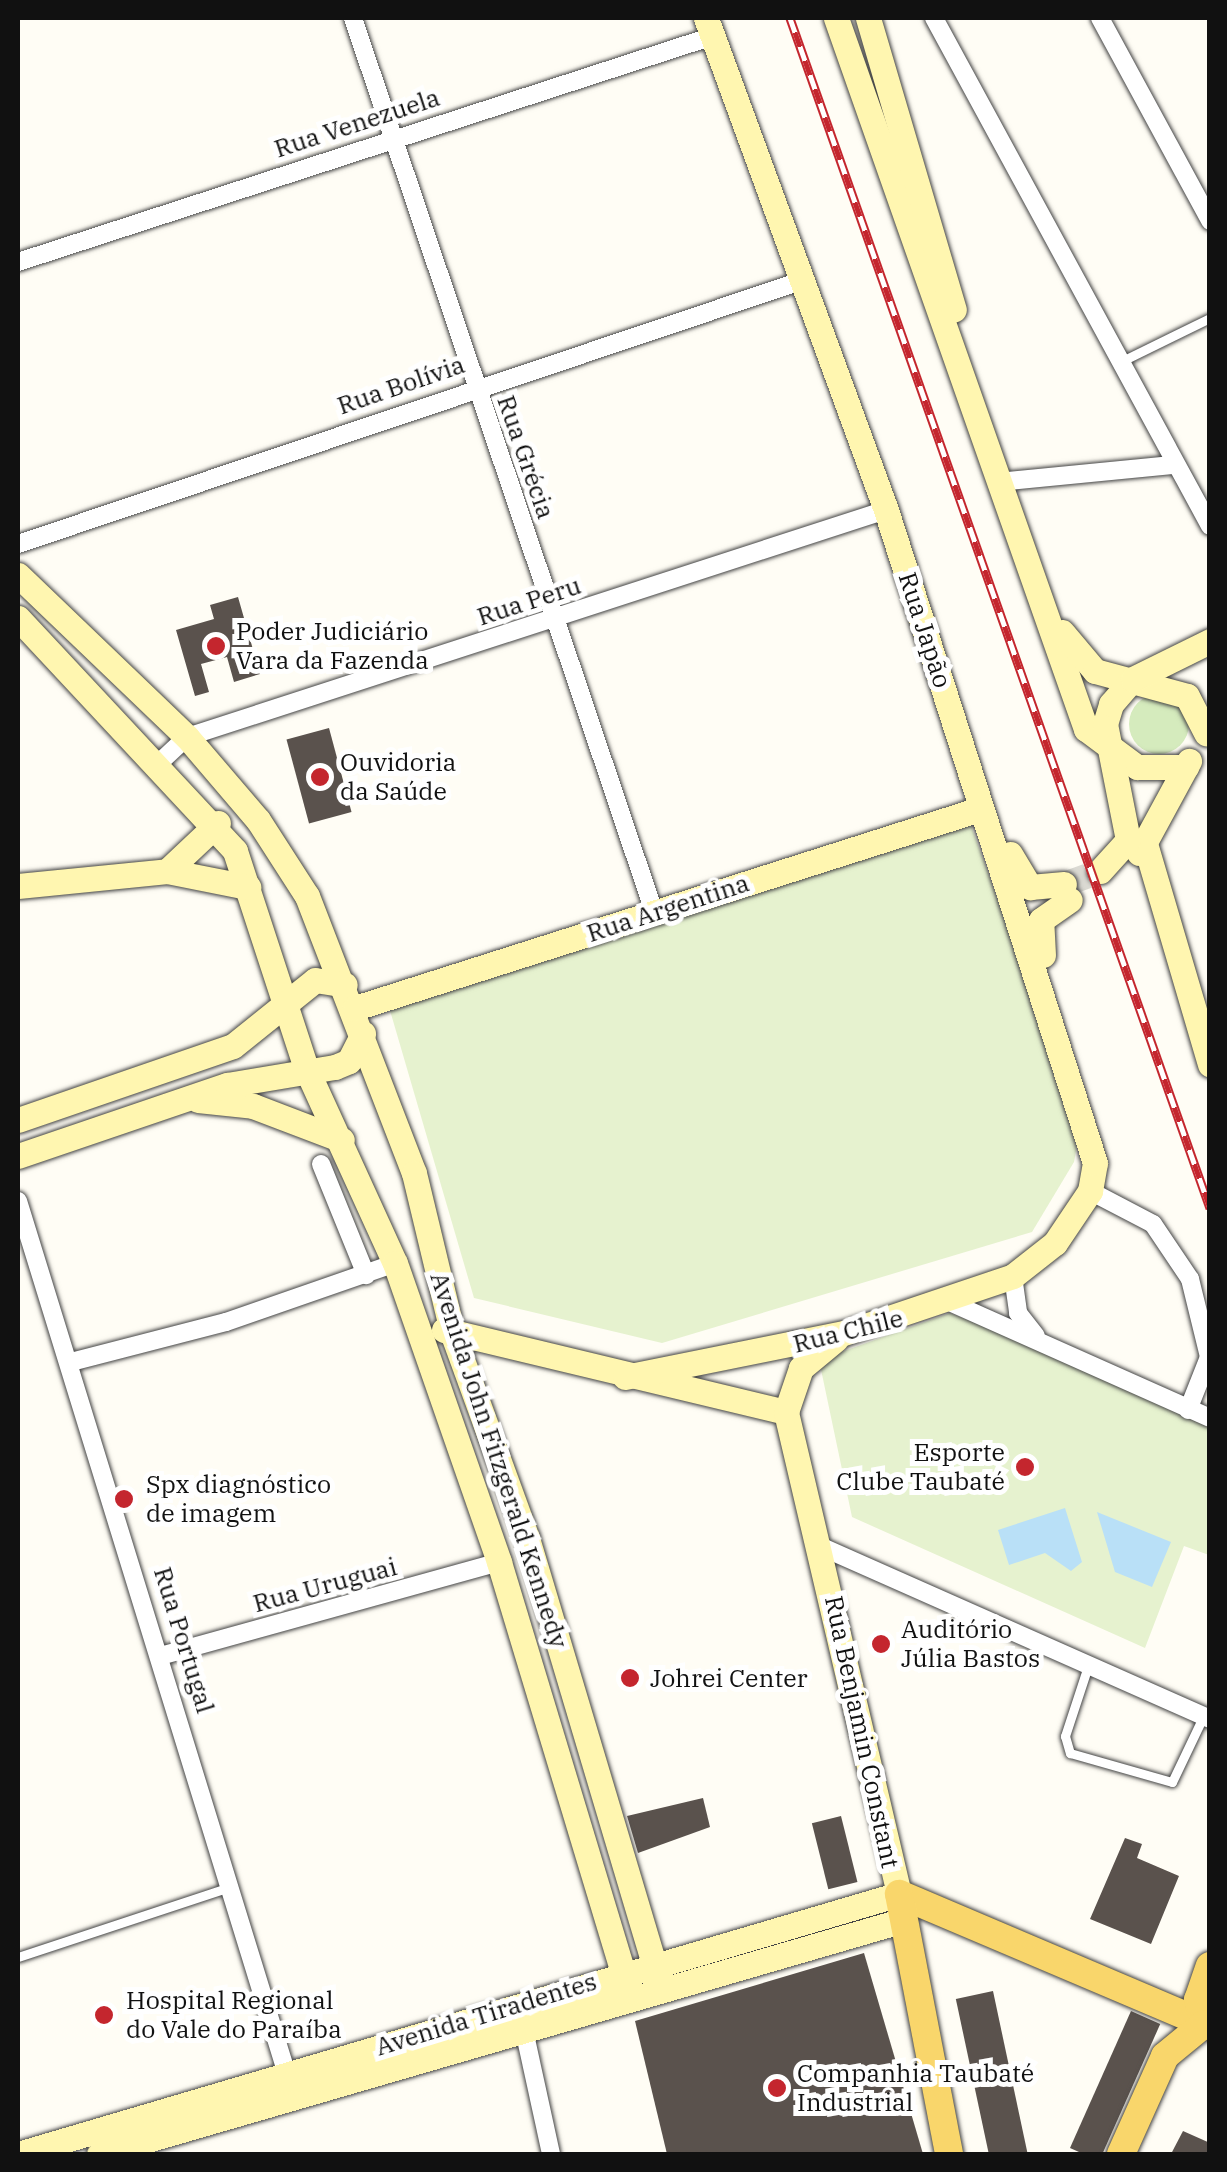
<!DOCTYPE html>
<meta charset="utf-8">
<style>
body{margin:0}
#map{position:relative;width:1227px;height:2172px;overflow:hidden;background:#fffdf5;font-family:"IBM Plex Serif",serif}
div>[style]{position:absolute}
.green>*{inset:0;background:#d5ebbd}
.round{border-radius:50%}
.pitch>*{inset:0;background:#e6f2cf}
.water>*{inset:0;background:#b9e0f7}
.building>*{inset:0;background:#5a524d;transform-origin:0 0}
.secondary-tunnel>*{height:25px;margin-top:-12.5px;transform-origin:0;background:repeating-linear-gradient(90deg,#dbdad3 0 25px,transparent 0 37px)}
.roads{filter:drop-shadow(0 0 2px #444) drop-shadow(0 0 2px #444)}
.lane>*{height:9px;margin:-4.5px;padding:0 4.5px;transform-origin:4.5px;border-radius:4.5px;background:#fff}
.street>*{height:18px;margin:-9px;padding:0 9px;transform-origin:9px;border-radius:9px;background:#fff}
.secondary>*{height:25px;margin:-12.5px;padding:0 12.5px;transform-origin:12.5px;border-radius:12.5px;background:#fff6b0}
.primary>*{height:28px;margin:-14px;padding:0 14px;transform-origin:14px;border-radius:14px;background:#f9d66b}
.rail>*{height:9px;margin-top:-4.5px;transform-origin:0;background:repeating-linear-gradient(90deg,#fff 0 15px,#c4262e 0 30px);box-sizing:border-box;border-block:2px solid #c4262e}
.dots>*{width:28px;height:28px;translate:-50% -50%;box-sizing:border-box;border:5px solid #fff;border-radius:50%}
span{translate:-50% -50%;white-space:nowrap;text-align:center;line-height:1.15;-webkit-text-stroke:10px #fff;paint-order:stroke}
.street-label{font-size:25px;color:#111}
.poi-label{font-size:25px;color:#111}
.left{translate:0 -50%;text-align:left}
.right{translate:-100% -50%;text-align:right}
.frame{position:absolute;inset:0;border:20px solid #111;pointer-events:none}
</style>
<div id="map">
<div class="green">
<div class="round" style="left:1129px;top:694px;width:60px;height:60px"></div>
</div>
<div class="pitch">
<div style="clip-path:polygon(969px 820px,1080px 1129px,1074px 1162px,1032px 1232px,662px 1343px,474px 1298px,389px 1007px)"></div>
<div style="clip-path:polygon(950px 1313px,1209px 1416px,1209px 1555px,1184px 1546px,1145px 1648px,852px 1517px,819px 1360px)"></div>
</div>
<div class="water">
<div style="clip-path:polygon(1065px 1508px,1082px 1562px,1071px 1571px,1045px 1553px,1009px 1565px,998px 1530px)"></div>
<div style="clip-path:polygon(1097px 1512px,1171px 1542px,1152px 1587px,1115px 1572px)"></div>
</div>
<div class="building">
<div style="clip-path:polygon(238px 597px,260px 674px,234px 682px,227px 657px,201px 664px,209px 692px,195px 696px,176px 630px,214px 619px,210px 605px)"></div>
<div style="left:329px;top:728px;width:87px;height:44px;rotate:75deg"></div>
<div style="clip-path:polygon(703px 1798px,710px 1827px,638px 1853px,627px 1816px)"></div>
<div style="left:841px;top:1816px;width:68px;height:30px;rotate:76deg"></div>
<div style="clip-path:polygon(1125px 1838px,1142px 1844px,1137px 1858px,1179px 1876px,1151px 1944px,1090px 1919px)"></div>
<div style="clip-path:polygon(864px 1953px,923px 2154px,667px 2154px,635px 2021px)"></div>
<div style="left:993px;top:1991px;width:167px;height:38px;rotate:78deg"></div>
<div style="left:1131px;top:2011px;width:32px;height:150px;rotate:24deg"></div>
<div style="clip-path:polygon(1183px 2131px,1210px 2143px,1210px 2154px,1171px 2154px)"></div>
</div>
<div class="secondary-tunnel">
<div style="left:1064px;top:884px;width:38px;rotate:-20deg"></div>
</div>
<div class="roads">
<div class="lane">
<div style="left:1120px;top:362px;width:100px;rotate:-26.1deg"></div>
<div style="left:1088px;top:1666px;width:74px;rotate:108.2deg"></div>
<div style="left:1065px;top:1736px;width:18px;rotate:74deg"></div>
<div style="left:1070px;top:1753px;width:106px;rotate:15.9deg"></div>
<div style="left:1172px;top:1782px;width:72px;rotate:-64.5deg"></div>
<div style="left:18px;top:1957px;width:223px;rotate:-18.3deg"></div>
</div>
<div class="street">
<div style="left:353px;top:18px;width:943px;rotate:71.39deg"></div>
<div style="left:934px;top:18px;width:578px;rotate:61.48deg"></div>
<div style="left:1100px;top:18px;width:231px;rotate:61.5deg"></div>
<div style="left:18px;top:262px;width:731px;rotate:-18.01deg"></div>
<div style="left:998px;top:482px;width:175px;rotate:-5.6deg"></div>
<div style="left:18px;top:544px;width:829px;rotate:-18.57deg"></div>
<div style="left:159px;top:763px;width:38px;rotate:-43deg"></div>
<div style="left:187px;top:737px;width:735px;rotate:-17.99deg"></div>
<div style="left:321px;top:1164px;width:120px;rotate:67.9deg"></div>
<div style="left:1090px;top:1191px;width:71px;rotate:27.6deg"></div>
<div style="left:1153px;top:1224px;width:66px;rotate:56.1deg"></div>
<div style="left:1190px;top:1279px;width:80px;rotate:76.3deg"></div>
<div style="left:1209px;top:1357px;width:57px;rotate:111.6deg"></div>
<div style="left:18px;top:1201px;width:924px;rotate:72.88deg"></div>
<div style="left:1013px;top:1276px;width:37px;rotate:82deg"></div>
<div style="left:1018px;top:1313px;width:29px;rotate:52deg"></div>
<div style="left:952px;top:1303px;width:282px;rotate:24deg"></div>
<div style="left:71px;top:1362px;width:160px;rotate:-14.5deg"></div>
<div style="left:226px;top:1322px;width:179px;rotate:-19.2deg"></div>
<div style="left:822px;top:1547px;width:424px;rotate:23.9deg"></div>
<div style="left:164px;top:1655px;width:348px;rotate:-15.5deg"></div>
<div style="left:524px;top:2030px;width:127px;rotate:77.7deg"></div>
</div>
<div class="secondary">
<div style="left:836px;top:18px;width:754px;rotate:70.63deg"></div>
<div style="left:1086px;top:729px;width:64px;rotate:36.7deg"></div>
<div style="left:1137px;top:767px;width:49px"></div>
<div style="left:868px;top:18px;width:304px;rotate:73.6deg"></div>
<div style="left:18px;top:575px;width:234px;rotate:43.8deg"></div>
<div style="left:187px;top:737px;width:109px;rotate:49.5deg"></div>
<div style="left:258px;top:820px;width:90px;rotate:57.2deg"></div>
<div style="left:307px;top:896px;width:297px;rotate:68.9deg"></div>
<div style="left:414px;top:1173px;width:167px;rotate:76.5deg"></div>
<div style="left:453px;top:1335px;width:216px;rotate:70deg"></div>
<div style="left:527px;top:1538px;width:469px;rotate:73.4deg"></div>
<div style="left:18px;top:618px;width:318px;rotate:47deg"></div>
<div style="left:235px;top:851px;width:228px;rotate:71.9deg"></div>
<div style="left:306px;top:1068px;width:214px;rotate:65.5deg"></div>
<div style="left:395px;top:1263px;width:317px;rotate:70.8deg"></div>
<div style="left:499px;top:1562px;width:453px;rotate:73.2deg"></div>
<div style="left:1062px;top:632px;width:51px;rotate:49.8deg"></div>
<div style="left:1095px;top:671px;width:95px;rotate:15.2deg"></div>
<div style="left:1187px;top:696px;width:42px;rotate:62.8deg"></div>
<div style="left:1144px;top:840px;width:234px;rotate:73.6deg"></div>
<div style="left:1139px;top:853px;width:105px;rotate:-61.5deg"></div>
<div style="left:1010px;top:854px;width:39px;rotate:59deg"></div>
<div style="left:1030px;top:887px;width:34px;rotate:-5deg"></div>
<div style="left:167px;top:871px;width:70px;rotate:-43.3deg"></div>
<div style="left:1100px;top:871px;width:42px;rotate:-47.9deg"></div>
<div style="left:1128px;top:840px;width:118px;rotate:-101.2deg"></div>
<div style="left:1105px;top:724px;width:21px;rotate:-73deg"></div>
<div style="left:1111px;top:704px;width:33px;rotate:-49deg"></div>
<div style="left:1133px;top:679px;width:86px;rotate:-26.3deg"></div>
<div style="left:18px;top:886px;width:150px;rotate:-5.7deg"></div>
<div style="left:167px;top:871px;width:83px;rotate:11.2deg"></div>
<div style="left:1043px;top:955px;width:35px;rotate:-93deg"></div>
<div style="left:1041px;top:920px;width:35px;rotate:-35deg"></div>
<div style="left:355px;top:1008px;width:656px;rotate:-17.66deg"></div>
<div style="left:198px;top:1100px;width:55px;rotate:6.2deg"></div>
<div style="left:253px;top:1106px;width:95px;rotate:20.9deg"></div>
<div style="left:18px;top:1120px;width:227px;rotate:-19deg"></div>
<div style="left:233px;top:1046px;width:105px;rotate:-38.8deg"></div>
<div style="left:315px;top:980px;width:30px;rotate:9deg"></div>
<div style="left:18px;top:1156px;width:221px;rotate:-18.8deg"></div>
<div style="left:227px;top:1085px;width:109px;rotate:-9.5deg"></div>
<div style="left:335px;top:1067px;width:15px;rotate:-23deg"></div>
<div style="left:349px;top:1061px;width:31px;rotate:-63deg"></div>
<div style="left:444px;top:1330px;width:352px;rotate:13.5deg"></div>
<div style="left:625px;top:1377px;width:223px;rotate:-11.4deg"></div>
<div style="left:844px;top:1333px;width:178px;rotate:-18.6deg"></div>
<div style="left:1013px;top:1276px;width:53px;rotate:-38.2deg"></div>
<div style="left:1055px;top:1243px;width:63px;rotate:-56.1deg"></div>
<div style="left:1090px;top:1191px;width:28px;rotate:-80deg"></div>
<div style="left:1095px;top:1163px;width:686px;rotate:-107.75deg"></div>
<div style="left:886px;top:510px;width:524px;rotate:-110.1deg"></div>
<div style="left:18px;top:2154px;width:919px;rotate:-16.44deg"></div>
<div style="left:899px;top:1894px;width:495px;rotate:-103.2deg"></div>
<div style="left:786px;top:1412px;width:46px;rotate:-71.2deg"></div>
<div style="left:801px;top:1368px;width:45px;rotate:-39.6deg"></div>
<div style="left:99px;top:2154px;width:838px;rotate:-16.21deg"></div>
</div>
<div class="primary">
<div style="left:899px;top:1894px;width:338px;rotate:23deg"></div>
<div style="left:899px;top:1894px;width:265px;rotate:79.1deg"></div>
<div style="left:1204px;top:2024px;width:25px;rotate:-104deg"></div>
<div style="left:1198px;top:2000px;width:36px;rotate:-71deg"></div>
<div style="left:1121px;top:2154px;width:107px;rotate:-65.8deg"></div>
<div style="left:1165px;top:2056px;width:50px;rotate:-39.4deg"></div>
</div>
</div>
<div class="rail">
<div style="left:790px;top:18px;width:1262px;rotate:70.56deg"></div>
</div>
<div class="dots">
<div style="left:216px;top:646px;background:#c4262e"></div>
<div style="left:320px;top:777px;background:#c4262e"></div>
<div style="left:1025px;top:1467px;background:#c4262e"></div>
<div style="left:124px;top:1499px;background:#c4262e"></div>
<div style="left:881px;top:1644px;background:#c4262e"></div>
<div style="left:630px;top:1678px;background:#c4262e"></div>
<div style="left:104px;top:2015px;background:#c4262e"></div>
<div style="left:777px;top:2088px;background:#c4262e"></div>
</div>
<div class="street-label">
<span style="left:357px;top:123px;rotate:-18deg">Rua Venezuela</span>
<span style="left:401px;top:385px;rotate:-19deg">Rua Bolívia</span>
<span style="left:526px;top:457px;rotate:71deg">Rua Grécia</span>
<span style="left:529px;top:601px;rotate:-18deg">Rua Peru</span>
<span style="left:925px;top:630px;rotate:72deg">Rua Japão</span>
<span style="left:668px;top:908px;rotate:-18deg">Rua Argentina</span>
<span style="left:848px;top:1331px;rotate:-14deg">Rua Chile</span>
<span style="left:499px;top:1460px;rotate:72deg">Avenida John Fitzgerald Kennedy</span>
<span style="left:325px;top:1585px;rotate:-15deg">Rua Uruguai</span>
<span style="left:184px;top:1640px;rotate:73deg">Rua Portugal</span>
<span style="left:862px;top:1732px;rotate:78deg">Rua Benjamin Constant</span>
<span style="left:486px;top:2014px;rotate:-17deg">Avenida Tiradentes</span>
</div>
<div class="poi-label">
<span class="left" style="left:236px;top:646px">Poder Judiciário<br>Vara da Fazenda</span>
<span class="left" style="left:340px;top:777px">Ouvidoria<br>da Saúde</span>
<span class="right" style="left:1005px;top:1467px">Esporte<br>Clube Taubaté</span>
<span class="left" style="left:146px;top:1499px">Spx diagnóstico<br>de imagem</span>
<span class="left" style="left:901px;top:1644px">Auditório<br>Júlia Bastos</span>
<span class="left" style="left:650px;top:1678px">Johrei Center</span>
<span class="left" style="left:126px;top:2015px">Hospital Regional<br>do Vale do Paraíba</span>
<span class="left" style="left:797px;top:2088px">Companhia Taubaté<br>Industrial</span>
</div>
<div class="frame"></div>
</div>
